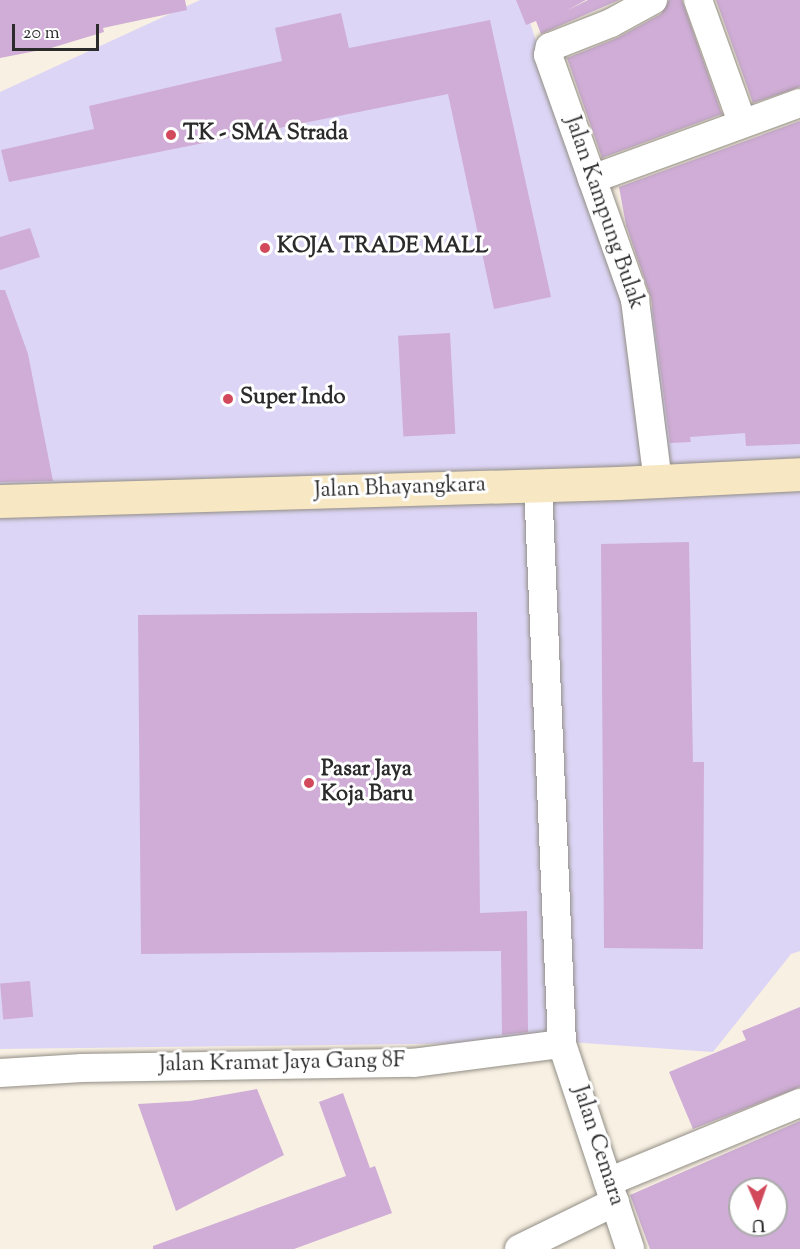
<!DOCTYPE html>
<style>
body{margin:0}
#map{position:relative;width:800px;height:1249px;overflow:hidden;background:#f8f0e2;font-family:"Sorts Mill Goudy",serif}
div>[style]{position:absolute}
.built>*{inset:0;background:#ddd5f6}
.building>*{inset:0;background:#cfadd6;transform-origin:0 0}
.roads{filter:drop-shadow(0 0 2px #928e86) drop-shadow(0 0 2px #928e86)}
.street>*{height:28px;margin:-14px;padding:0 14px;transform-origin:14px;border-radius:14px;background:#fff}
.secondary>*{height:33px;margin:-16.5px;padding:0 16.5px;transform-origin:16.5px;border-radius:16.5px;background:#f7e8c3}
.dots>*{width:16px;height:16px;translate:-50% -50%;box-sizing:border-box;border:3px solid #fff;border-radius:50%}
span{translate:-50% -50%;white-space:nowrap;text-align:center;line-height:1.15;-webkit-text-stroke:6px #fff;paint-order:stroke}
.poi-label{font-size:22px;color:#2b2b2b;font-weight:700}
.left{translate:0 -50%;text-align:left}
.street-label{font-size:22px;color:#2b2b2b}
.north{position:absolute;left:728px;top:1177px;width:60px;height:60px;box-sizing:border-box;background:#fff;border:2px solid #aaa;border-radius:50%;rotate:178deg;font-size:16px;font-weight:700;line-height:24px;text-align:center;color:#2b2b2b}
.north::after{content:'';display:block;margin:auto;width:21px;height:27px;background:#d1495b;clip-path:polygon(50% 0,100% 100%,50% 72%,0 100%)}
.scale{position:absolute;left:12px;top:24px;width:87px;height:27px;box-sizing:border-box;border:3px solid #2b2b2b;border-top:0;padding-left:8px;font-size:18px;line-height:21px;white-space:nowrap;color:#2b2b2b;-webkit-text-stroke:4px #fff;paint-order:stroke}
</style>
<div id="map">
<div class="built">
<div style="clip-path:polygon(200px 0,523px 0,597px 235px,627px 316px,774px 271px,800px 327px,800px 951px,791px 954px,713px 1052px,569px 1042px,0 1049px,0 92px)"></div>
</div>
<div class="building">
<div style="clip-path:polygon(0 0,185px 0,187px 10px,103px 28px,104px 32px,51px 48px,0 58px)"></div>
<div style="clip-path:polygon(516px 0,586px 0,566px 11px,588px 0,619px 0,541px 34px,536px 21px,526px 25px)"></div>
<div style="clip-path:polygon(669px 0,682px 0,722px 114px,602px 158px,567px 58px,617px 38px,661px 14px)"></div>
<div style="clip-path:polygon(716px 0,800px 0,800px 87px,753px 103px)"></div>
<div style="clip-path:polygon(341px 13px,349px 48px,490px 20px,551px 297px,494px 309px,448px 94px,9px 182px,1px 150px,94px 129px,89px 106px,282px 61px,275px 28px)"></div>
<div style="clip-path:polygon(800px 121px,800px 444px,746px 446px,745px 433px,690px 437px,691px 442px,670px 443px,651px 298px,626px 225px,619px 187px)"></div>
<div style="clip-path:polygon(30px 228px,40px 257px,0 270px,0 237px)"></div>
<div style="clip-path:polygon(0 290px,5px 290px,28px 354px,53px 481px,0 482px)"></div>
<div style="left:450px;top:333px;width:101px;height:52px;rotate:87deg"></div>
<div style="clip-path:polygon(689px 542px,693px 762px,704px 762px,703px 949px,604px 948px,601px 544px)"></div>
<div style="clip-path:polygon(477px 612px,480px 913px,527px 911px,528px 1032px,502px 1035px,501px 951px,141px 954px,138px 615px)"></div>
<div style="left:30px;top:981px;width:36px;height:30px;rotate:85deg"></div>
<div style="clip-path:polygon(800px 1007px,800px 1087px,693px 1129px,669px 1072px,746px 1040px,742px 1031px)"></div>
<div style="clip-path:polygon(257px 1089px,284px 1155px,176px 1211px,138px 1104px,190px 1101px)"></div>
<div style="clip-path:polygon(343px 1093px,370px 1168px,375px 1166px,392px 1213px,294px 1249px,153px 1249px,153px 1246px,346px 1176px,319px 1102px)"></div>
<div style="clip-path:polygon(evenodd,800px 1121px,800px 1249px,650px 1249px,630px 1195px,800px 1121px,740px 1189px,776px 1189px,776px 1225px,740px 1225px,740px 1189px)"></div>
</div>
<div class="roads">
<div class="street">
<div style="left:653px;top:0;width:48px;rotate:151.3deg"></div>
<div style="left:611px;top:23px;width:66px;rotate:158.5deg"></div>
<div style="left:550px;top:47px;width:8px;rotate:104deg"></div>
<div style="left:548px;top:55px;width:260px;rotate:70.4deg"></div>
<div style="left:635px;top:300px;width:182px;rotate:82.8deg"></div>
<div style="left:698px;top:0;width:130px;rotate:70.2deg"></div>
<div style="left:592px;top:179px;width:221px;rotate:-20.1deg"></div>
<div style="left:538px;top:485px;width:560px;rotate:87.54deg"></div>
<div style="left:562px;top:1044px;width:216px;rotate:71.6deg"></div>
<div style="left:0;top:1073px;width:82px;rotate:-3.5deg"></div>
<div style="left:82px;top:1068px;width:331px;rotate:-0.9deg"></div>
<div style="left:413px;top:1063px;width:150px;rotate:-7.3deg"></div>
<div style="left:608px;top:1182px;width:208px;rotate:-22.4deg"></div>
<div style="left:519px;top:1249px;width:107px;rotate:-26.1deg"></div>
</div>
<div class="secondary">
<div style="left:0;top:501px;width:618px;rotate:-1.67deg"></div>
<div style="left:618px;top:483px;width:182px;rotate:-2.8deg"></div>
</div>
</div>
<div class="dots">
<div style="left:171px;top:135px;background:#d1495b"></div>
<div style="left:265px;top:248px;background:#d1495b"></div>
<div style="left:228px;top:399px;background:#d1495b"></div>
<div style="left:309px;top:783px;background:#d1495b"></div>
</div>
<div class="poi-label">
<span class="left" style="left:183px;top:135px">TK - SMA Strada</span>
<span class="left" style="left:277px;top:248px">KOJA TRADE MALL</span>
<span class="left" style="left:240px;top:399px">Super Indo</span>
<span class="left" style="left:321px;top:783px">Pasar Jaya<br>Koja Baru</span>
</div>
<div class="street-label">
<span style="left:603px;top:213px;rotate:71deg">Jalan Kampung Bulak</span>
<span style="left:400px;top:489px;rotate:-2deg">Jalan Bhayangkara</span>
<span style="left:282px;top:1064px;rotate:-1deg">Jalan Kramat Jaya Gang 8F</span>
<span style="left:597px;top:1146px;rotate:72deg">Jalan Cemara</span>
</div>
<div class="north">U</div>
<div class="scale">20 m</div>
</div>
